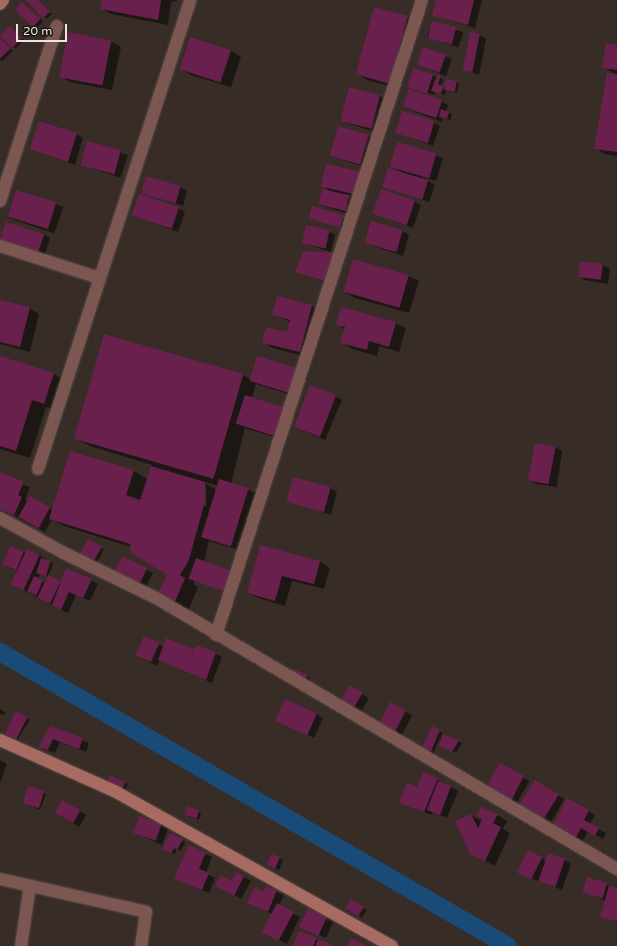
<!DOCTYPE html>
<style>
body{margin:0}
#map{position:relative;width:617px;height:946px;overflow:hidden;background:#382c27;font-family:"Varela Round",sans-serif}
div>[style]{position:absolute}
.shadow>*{inset:0;background:#0007;transform-origin:0 0}
.canal>*{height:18px;margin:-9px;padding:0 9px;transform-origin:9px;border-radius:9px;background:#194b78}
.building>*{inset:0;background:#69204c;transform-origin:0 0}
.roads{filter:drop-shadow(0 0 1px #554a45) drop-shadow(0 0 1px #554a45)}
.street>*{height:12px;margin:-6px;padding:0 6px;transform-origin:6px;border-radius:6px;background:#7c5650}
.secondary>*{height:12px;margin:-6px;padding:0 6px;transform-origin:6px;border-radius:6px;background:#a76b61}
span{translate:-50% -50%;white-space:nowrap;text-align:center;line-height:1.15;-webkit-text-stroke:4px #1b1613;paint-order:stroke}
.scale{position:absolute;left:16px;top:24px;width:51px;height:18px;box-sizing:border-box;border:2px solid #ece5e1;border-top:0;padding-left:5px;font-size:12px;line-height:14px;white-space:nowrap;color:#ece5e1;-webkit-text-stroke:3px #1b1613;paint-order:stroke}
</style>
<div id="map">
<div class="shadow">
<div style="clip-path:polygon(28px 0,39px 0,52px 14px,46px 19px)"></div>
<div style="clip-path:polygon(103px 0,179px 0,171px 2px,168px 25px,111px 14px,101px 8px)"></div>
<div style="clip-path:polygon(437px 0,482px 0,475px 28px,433px 16px)"></div>
<div style="clip-path:polygon(22px 3px,43px 21px,37px 28px,34px 26px)"></div>
<div style="clip-path:polygon(408px 17px,418px 23px,400px 89px,367px 80px,357px 74px)"></div>
<div style="left:432px;top:22px;width:33px;height:16px;rotate:18deg"></div>
<div style="clip-path:polygon(10px 27px,24px 40px,16px 48px,13px 47px)"></div>
<div style="clip-path:polygon(480px 35px,486px 39px,479px 75px,464px 70px)"></div>
<div style="clip-path:polygon(0 39px,13px 51px,2px 61px,0 60px)"></div>
<div style="clip-path:polygon(110px 41px,121px 47px,112px 90px,70px 82px,60px 76px)"></div>
<div style="clip-path:polygon(617px 46px,617px 156px,605px 154px,595px 148px,617px 75px,603px 67px)"></div>
<div style="clip-path:polygon(231px 51px,241px 57px,231px 87px,191px 75px,181px 69px)"></div>
<div style="clip-path:polygon(445px 56px,452px 59px,446px 76px,417px 65px)"></div>
<div style="clip-path:polygon(432px 75px,443px 79px,441px 86px,446px 88px,456px 82px,459px 84px,457px 93px,446px 90px,445px 95px,435px 92px,434px 95px,409px 86px)"></div>
<div style="clip-path:polygon(380px 96px,386px 100px,378px 133px,341px 121px)"></div>
<div style="clip-path:polygon(441px 101px,448px 105px,446px 112px,452px 114px,450px 120px,443px 118px,442px 122px,403px 107px)"></div>
<div style="clip-path:polygon(433px 122px,440px 126px,433px 146px,396px 132px)"></div>
<div style="clip-path:polygon(77px 134px,83px 138px,75px 165px,31px 150px)"></div>
<div style="clip-path:polygon(368px 136px,375px 140px,367px 168px,331px 156px)"></div>
<div style="left:88px;top:142px;width:42px;height:24px;rotate:18deg"></div>
<div style="clip-path:polygon(397px 143px,443px 158px,436px 181px,419px 176px,435px 185px,429px 202px,383px 186px,401px 172px,391px 166px)"></div>
<div style="clip-path:polygon(326px 165px,362px 198px,346px 194px,356px 200px,352px 215px,319px 205px,331px 191px,322px 186px)"></div>
<div style="clip-path:polygon(180px 187px,187px 191px,183px 206px,143px 192px)"></div>
<div style="left:17px;top:191px;width:49px;height:28px;rotate:19deg"></div>
<div style="clip-path:polygon(415px 202px,421px 205px,413px 228px,374px 213px)"></div>
<div style="clip-path:polygon(178px 208px,185px 212px,178px 232px,133px 215px)"></div>
<div style="left:313px;top:208px;width:40px;height:10px;rotate:18deg"></div>
<div style="clip-path:polygon(328px 231px,335px 235px,331px 252px,303px 243px)"></div>
<div style="clip-path:polygon(403px 231px,409px 235px,403px 256px,365px 243px)"></div>
<div style="clip-path:polygon(43px 234px,50px 238px,44px 257px,8px 246px)"></div>
<div style="clip-path:polygon(336px 254px,333px 285px,297px 272px)"></div>
<div style="clip-path:polygon(581px 262px,603px 265px,610px 269px,608px 284px,585px 280px,578px 276px)"></div>
<div style="clip-path:polygon(408px 276px,419px 281px,409px 313px,355px 298px,345px 292px)"></div>
<div style="clip-path:polygon(0 301px,29px 308px,39px 314px,30px 352px,0 344px)"></div>
<div style="clip-path:polygon(312px 306px,322px 312px,310px 358px,273px 348px,263px 342px,287px 334px,290px 322px,273px 314px)"></div>
<div style="clip-path:polygon(395px 323px,406px 328px,399px 352px,379px 346px,377px 356px,352px 349px,342px 343px,345px 329px,337px 324px)"></div>
<div style="clip-path:polygon(0 357px,54px 374px,67px 381px,58px 411px,46px 407px,30px 458px,0 449px)"></div>
<div style="clip-path:polygon(evenodd,257px 357px,298px 397px,256px 384px,252px 398px,284px 440px,245px 428px,231px 484px,259px 494px,243px 551px,209px 541px,204px 562px,230px 572px,230px 594px,195px 580px,193px 584px,198px 587px,186px 615px,173px 608px,168px 575px,131px 547px,64px 526px,52px 520px,45px 532px,0 508px,0 476px,30px 487px,25px 500px,28px 502px,30px 497px,53px 510px,134px 471px,147px 479px,152px 465px,90px 446px,77px 439px,243px 375px,250px 379px,257px 357px,202px 481px,218px 486px,217px 490px,202px 482px,202px 481px,257px 357px,204px 485px,206px 485px,206px 506px,204px 506px,204px 485px)"></div>
<div style="clip-path:polygon(335px 396px,342px 400px,325px 440px,294px 427px)"></div>
<div style="clip-path:polygon(556px 447px,562px 451px,557px 487px,536px 484px,530px 480px)"></div>
<div style="clip-path:polygon(330px 488px,337px 492px,331px 515px,288px 501px)"></div>
<div style="left:88px;top:541px;width:18px;height:16px;rotate:27deg"></div>
<div style="clip-path:polygon(260px 546px,320px 562px,330px 568px,324px 589px,292px 581px,285px 606px,258px 598px,248px 593px)"></div>
<div style="clip-path:polygon(evenodd,23px 552px,40px 555px,53px 564px,48px 576px,62px 583px,91px 580px,98px 584px,90px 601px,76px 595px,68px 613px,13px 585px,19px 572px,5px 566px,23px 552px,40px 574px,48px 577px,46px 583px,38px 579px,40px 574px)"></div>
<div style="clip-path:polygon(146px 569px,153px 573px,145px 589px,115px 573px)"></div>
<div style="clip-path:polygon(144px 637px,164px 647px,166px 640px,195px 650px,197px 646px,222px 657px,212px 683px,160px 660px,157px 666px,143px 659px)"></div>
<div style="clip-path:polygon(307px 676px,310px 678px,307px 685px,291px 678px)"></div>
<div style="left:350px;top:687px;width:22px;height:20px;rotate:30deg"></div>
<div style="left:391px;top:704px;width:24px;height:25px;rotate:28deg"></div>
<div style="clip-path:polygon(0 709px,6px 713px,5px 715px,0 714px)"></div>
<div style="left:17px;top:712px;width:15px;height:23px;rotate:32deg"></div>
<div style="clip-path:polygon(317px 714px,323px 718px,314px 738px,277px 721px)"></div>
<div style="clip-path:polygon(51px 727px,89px 743px,86px 752px,60px 742px,55px 753px,39px 748px)"></div>
<div style="clip-path:polygon(432px 727px,443px 733px,442px 735px,462px 743px,456px 753px,443px 747px,440px 738px,432px 757px,421px 750px)"></div>
<div style="clip-path:polygon(0 760px,7px 764px,0 783px)"></div>
<div style="left:500px;top:764px;width:34px;height:30px;rotate:30deg"></div>
<div style="clip-path:polygon(424px 773px,458px 791px,447px 818px,433px 812px,431px 815px,401px 802px,418px 788px)"></div>
<div style="clip-path:polygon(110px 776px,128px 784px,125px 790px,110px 784px)"></div>
<div style="left:535px;top:782px;width:34px;height:31px;rotate:30deg"></div>
<div style="clip-path:polygon(43px 792px,46px 794px,40px 810px,26px 804px)"></div>
<div style="clip-path:polygon(568px 800px,595px 815px,590px 824px,606px 833px,603px 839px,588px 831px,580px 846px,551px 830px)"></div>
<div style="left:62px;top:801px;width:28px;height:14px;rotate:30deg"></div>
<div style="clip-path:polygon(198px 811px,201px 813px,199px 820px,188px 816px)"></div>
<div style="clip-path:polygon(471px 815px,482px 821px,497px 815px,507px 821px,503px 829px,510px 833px,495px 866px,471px 853px)"></div>
<div style="clip-path:polygon(161px 825px,168px 829px,162px 845px,134px 832px)"></div>
<div style="clip-path:polygon(170px 834px,185px 842px,181px 851px,177px 849px,175px 854px,163px 848px)"></div>
<div style="clip-path:polygon(188px 847px,212px 857px,206px 873px,215px 878px,209px 893px,176px 879px)"></div>
<div style="clip-path:polygon(272px 855px,283px 860px,279px 870px,271px 866px)"></div>
<div style="clip-path:polygon(542px 858px,546px 861px,565px 860px,571px 864px,562px 890px,525px 876px)"></div>
<div style="clip-path:polygon(237px 873px,251px 881px,241px 899px,217px 885px,232px 882px)"></div>
<div style="clip-path:polygon(587px 878px,617px 889px,617px 923px,601px 916px,606px 901px,583px 891px)"></div>
<div style="clip-path:polygon(266px 887px,284px 895px,279px 906px,300px 917px,287px 944px,270px 935px,272px 914px,249px 903px,264px 893px)"></div>
<div style="left:351px;top:901px;width:18px;height:9px;rotate:29deg"></div>
<div style="clip-path:polygon(326px 918px,333px 922px,326px 938px,307px 930px)"></div>
<div style="clip-path:polygon(316px 939px,332px 946px,294px 946px)"></div>
</div>
<div class="canal">
<div style="left:0;top:652px;width:587px;rotate:30.06deg"></div>
</div>
<div class="building">
<div style="clip-path:polygon(26px 0,39px 0,50px 12px,43px 18px)"></div>
<div style="clip-path:polygon(102px 0,161px 0,158px 20px,100px 9px)"></div>
<div style="clip-path:polygon(436px 0,474px 0,468px 25px,432px 16px)"></div>
<div style="left:22px;top:2px;width:25px;height:11px;rotate:42deg"></div>
<div style="left:374px;top:7px;width:35px;height:70px;rotate:15deg"></div>
<div style="left:432px;top:21px;width:25px;height:18px;rotate:14deg"></div>
<div style="left:10px;top:26px;width:17px;height:14px;rotate:45deg"></div>
<div style="left:68px;top:32px;width:44px;height:46px;rotate:11deg"></div>
<div style="left:470px;top:32px;width:10px;height:39px;rotate:11deg"></div>
<div style="left:190px;top:37px;width:43px;height:34px;rotate:18deg"></div>
<div style="clip-path:polygon(0 38px,11px 48px,0 59px)"></div>
<div style="clip-path:polygon(606px 43px,617px 45px,617px 70px,602px 68px)"></div>
<div style="left:423px;top:47px;width:24px;height:19px;rotate:19deg"></div>
<div style="left:413px;top:68px;width:21px;height:20px;rotate:17deg"></div>
<div style="clip-path:polygon(607px 73px,617px 74px,617px 152px,594px 149px)"></div>
<div style="clip-path:polygon(437px 75px,441px 76px,438px 84px,444px 86px,441px 94px,431px 91px)"></div>
<div style="left:446px;top:79px;width:11px;height:11px;rotate:10deg"></div>
<div style="left:349px;top:87px;width:32px;height:35px;rotate:14deg"></div>
<div style="left:409px;top:89px;width:35px;height:19px;rotate:18deg"></div>
<div style="clip-path:polygon(441px 109px,449px 112px,447px 119px,439px 117px)"></div>
<div style="left:402px;top:111px;width:34px;height:23px;rotate:17deg"></div>
<div style="left:39px;top:121px;width:40px;height:30px;rotate:18deg"></div>
<div style="left:338px;top:126px;width:32px;height:31px;rotate:16deg"></div>
<div style="left:87px;top:141px;width:35px;height:25px;rotate:15deg"></div>
<div style="left:397px;top:142px;width:41px;height:26px;rotate:16deg"></div>
<div style="left:326px;top:164px;width:36px;height:23px;rotate:13deg"></div>
<div style="left:388px;top:168px;width:42px;height:20px;rotate:17deg"></div>
<div style="left:146px;top:176px;width:36px;height:18px;rotate:16deg"></div>
<div style="left:322px;top:189px;width:28px;height:16px;rotate:13deg"></div>
<div style="left:381px;top:189px;width:36px;height:26px;rotate:19deg"></div>
<div style="left:16px;top:190px;width:42px;height:28px;rotate:17deg"></div>
<div style="left:139px;top:194px;width:42px;height:23px;rotate:18deg"></div>
<div style="left:312px;top:206px;width:33px;height:13px;rotate:16deg"></div>
<div style="left:371px;top:221px;width:33px;height:23px;rotate:16deg"></div>
<div style="left:6px;top:222px;width:40px;height:21px;rotate:18deg"></div>
<div style="left:306px;top:225px;width:24px;height:19px;rotate:12deg"></div>
<div style="clip-path:polygon(303px 251px,336px 253px,327px 282px,295px 272px)"></div>
<div style="left:353px;top:259px;width:58px;height:34px;rotate:16deg"></div>
<div style="left:580px;top:261px;width:23px;height:16px;rotate:7deg"></div>
<div style="clip-path:polygon(277px 296px,312px 305px,300px 352px,262px 343px,266px 327px,287px 332px,290px 320px,272px 315px)"></div>
<div style="clip-path:polygon(0 300px,30px 307px,20px 347px,0 342px)"></div>
<div style="clip-path:polygon(341px 307px,396px 322px,389px 347px,369px 341px,367px 350px,340px 343px,345px 327px,336px 325px)"></div>
<div style="left:104px;top:334px;width:145px;height:109px;rotate:16deg"></div>
<div style="clip-path:polygon(0 356px,54px 373px,44px 404px,32px 400px,16px 451px,0 446px)"></div>
<div style="left:257px;top:356px;width:44px;height:26px;rotate:17deg"></div>
<div style="left:310px;top:385px;width:28px;height:45px;rotate:21deg"></div>
<div style="left:245px;top:395px;width:43px;height:30px;rotate:18deg"></div>
<div style="left:535px;top:443px;width:21px;height:38px;rotate:11deg"></div>
<div style="clip-path:polygon(70px 451px,134px 470px,126px 495px,140px 500px,151px 466px,205px 482px,205px 501px,189px 560px,180px 575px,185px 578px,172px 609px,156px 598px,167px 575px,131px 553px,130px 544px,49px 519px)"></div>
<div style="clip-path:polygon(0 472px,24px 482px,18px 495px,22px 497px,14px 515px,0 509px)"></div>
<div style="left:293px;top:477px;width:39px;height:26px;rotate:15deg"></div>
<div style="left:219px;top:479px;width:31px;height:61px;rotate:17deg"></div>
<div style="left:30px;top:496px;width:23px;height:24px;rotate:29deg"></div>
<div style="left:88px;top:539px;width:16px;height:18px;rotate:30deg"></div>
<div style="clip-path:polygon(260px 545px,320px 561px,314px 584px,282px 576px,275px 601px,247px 593px)"></div>
<div style="left:10px;top:546px;width:15px;height:20px;rotate:23deg"></div>
<div style="left:27px;top:549px;width:14px;height:39px;rotate:25deg"></div>
<div style="left:122px;top:556px;width:28px;height:20px;rotate:26deg"></div>
<div style="left:41px;top:558px;width:10px;height:16px;rotate:17deg"></div>
<div style="left:196px;top:558px;width:37px;height:22px;rotate:20deg"></div>
<div style="clip-path:polygon(66px 568px,92px 579px,83px 598px,69px 592px,61px 610px,52px 605px)"></div>
<div style="left:48px;top:575px;width:14px;height:25px;rotate:25deg"></div>
<div style="left:34px;top:576px;width:10px;height:17px;rotate:24deg"></div>
<div style="left:144px;top:636px;width:17px;height:21px;rotate:24deg"></div>
<div style="clip-path:polygon(166px 638px,194px 649px,192px 656px,196px 645px,216px 652px,206px 680px,158px 660px)"></div>
<div style="left:291px;top:668px;width:18px;height:10px;rotate:22deg"></div>
<div style="left:350px;top:685px;width:15px;height:23px;rotate:32deg"></div>
<div style="left:285px;top:699px;width:35px;height:24px;rotate:24deg"></div>
<div style="left:390px;top:702px;width:18px;height:27px;rotate:27deg"></div>
<div style="left:16px;top:711px;width:13px;height:25px;rotate:27deg"></div>
<div style="clip-path:polygon(50px 726px,83px 738px,79px 749px,53px 739px,48px 750px,38px 748px)"></div>
<div style="clip-path:polygon(432px 726px,440px 730px,429px 756px,420px 751px)"></div>
<div style="clip-path:polygon(442px 734px,459px 740px,452px 752px,439px 746px)"></div>
<div style="left:499px;top:763px;width:28px;height:32px;rotate:27deg"></div>
<div style="clip-path:polygon(423px 772px,438px 778px,424px 812px,399px 803px,407px 783px,417px 787px)"></div>
<div style="left:110px;top:775px;width:17px;height:8px;rotate:25deg"></div>
<div style="left:535px;top:780px;width:28px;height:35px;rotate:32deg"></div>
<div style="left:438px;top:781px;width:14px;height:31px;rotate:21deg"></div>
<div style="left:28px;top:786px;width:17px;height:18px;rotate:17deg"></div>
<div style="clip-path:polygon(567px 798px,589px 810px,584px 820px,599px 828px,595px 836px,581px 828px,573px 843px,550px 831px)"></div>
<div style="left:62px;top:800px;width:21px;height:15px;rotate:29deg"></div>
<div style="left:187px;top:806px;width:13px;height:9px;rotate:18deg"></div>
<div style="clip-path:polygon(481px 807px,498px 814px,493px 823px,501px 827px,485px 861px,470px 854px,455px 821px,471px 814px,478px 828px,482px 819px,476px 816px)"></div>
<div style="left:139px;top:816px;width:24px;height:18px;rotate:19deg"></div>
<div style="clip-path:polygon(170px 833px,183px 839px,177px 850px,174px 848px,171px 853px,162px 849px)"></div>
<div style="clip-path:polygon(188px 845px,206px 852px,199px 869px,209px 873px,202px 890px,174px 879px)"></div>
<div style="left:528px;top:850px;width:16px;height:25px;rotate:27deg"></div>
<div style="left:548px;top:853px;width:18px;height:30px;rotate:19deg"></div>
<div style="clip-path:polygon(271px 854px,280px 857px,275px 869px,267px 865px)"></div>
<div style="clip-path:polygon(236px 872px,244px 876px,234px 896px,215px 886px,221px 875px,231px 881px)"></div>
<div style="left:587px;top:877px;width:21px;height:16px;rotate:17deg"></div>
<div style="clip-path:polygon(266px 886px,277px 890px,268px 912px,247px 903px,254px 888px,263px 892px)"></div>
<div style="clip-path:polygon(609px 886px,617px 888px,617px 922px,600px 917px)"></div>
<div style="left:351px;top:899px;width:15px;height:11px;rotate:32deg"></div>
<div style="left:277px;top:903px;width:19px;height:33px;rotate:28deg"></div>
<div style="left:308px;top:908px;width:21px;height:21px;rotate:25deg"></div>
<div style="clip-path:polygon(299px 931px,317px 938px,313px 946px,293px 946px)"></div>
<div style="clip-path:polygon(351px 938px,367px 946px,347px 946px)"></div>
<div style="clip-path:polygon(318px 940px,327px 942px,332px 946px,315px 946px)"></div>
</div>
<div class="roads">
<div class="street">
<div style="left:0;top:201px;width:184px;rotate:-72deg"></div>
<div style="left:0;top:246px;width:104px;rotate:17.9deg"></div>
<div style="left:38px;top:469px;width:493px;rotate:-72deg"></div>
<div style="left:0;top:518px;width:71px;rotate:28.7deg"></div>
<div style="left:62px;top:552px;width:105px;rotate:26.1deg"></div>
<div style="left:156px;top:598px;width:535px;rotate:30.45deg"></div>
<div style="left:216px;top:635px;width:668px;rotate:-72.03deg"></div>
<div style="left:0;top:879px;width:150px;rotate:12.7deg"></div>
<div style="left:146px;top:912px;width:34px;rotate:98deg"></div>
<div style="left:21px;top:946px;width:61px;rotate:-81.5deg"></div>
</div>
<div class="secondary">
<div style="left:0;top:4px;width:5px;rotate:-53deg"></div>
<div style="left:0;top:740px;width:127px;rotate:24.1deg"></div>
<div style="left:116px;top:792px;width:316px;rotate:29.2deg"></div>
</div>
</div>
<div class="scale">20 m</div>
</div>
